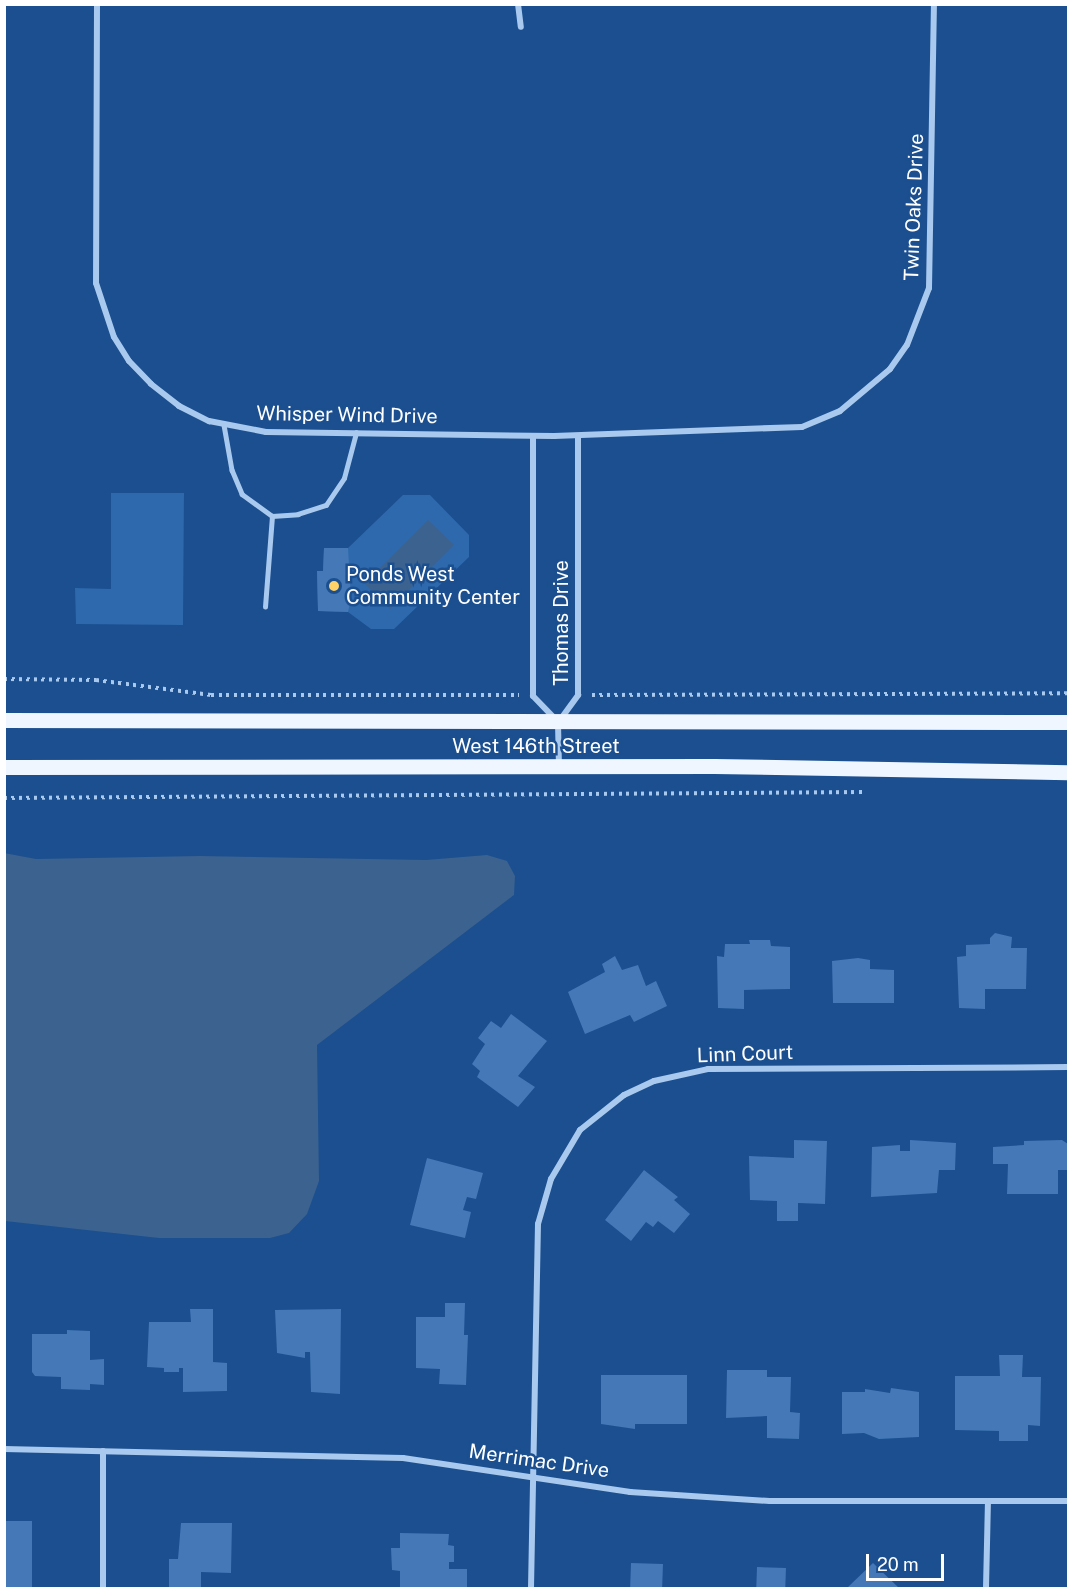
<!DOCTYPE html>
<style>
body{margin:0}
#map{position:relative;width:1073px;height:1593px;overflow:hidden;background:#1b4f8f;font-family:"Public Sans",sans-serif}
div>[style]{position:absolute}
.green>*{inset:0;background:#2e69ad}
.water>*{inset:0;background:#3c6290}
.building>*{inset:0;background:#4478b7;transform-origin:0 0}
.path>*{height:4px;margin-top:-2px;transform-origin:0;background:repeating-linear-gradient(90deg,#a9c9ee 0 3px,transparent 0 7.5px)}
.lane>*{height:4.5px;margin:-2.25px;padding:0 2.25px;transform-origin:2.25px;border-radius:2.25px;background:#a9c9ee}
.street>*{height:6px;margin:-3px;padding:0 3px;transform-origin:3px;border-radius:3px;background:#a9c9ee}
.primary>*{height:15px;margin:-7.5px;padding:0 7.5px;transform-origin:7.5px;border-radius:7.5px;background:#f0f6ff}
.dots>*{width:16px;height:16px;translate:-50% -50%;box-sizing:border-box;border:3px solid #1b4f8f;border-radius:50%}
span{translate:-50% -50%;white-space:nowrap;text-align:center;line-height:1.15;-webkit-text-stroke:5px #1b4f8f;paint-order:stroke}
.street-label{font-size:20px;color:#fff}
.poi-label{font-size:20px;color:#fff}
.left{translate:0 -50%;text-align:left}
.frame{position:absolute;inset:0;border:6px solid #fff;pointer-events:none}
.scale{position:absolute;left:866px;top:1554px;width:78px;height:27px;box-sizing:border-box;border:3px solid #fff;border-top:0;padding-left:8px;font-size:18px;line-height:21px;white-space:nowrap;color:#fff;-webkit-text-stroke:4px #1b4f8f;paint-order:stroke}
</style>
<div id="map">
<div class="green">
<div style="clip-path:polygon(111px 493px,184px 493px,183px 625px,76px 624px,75px 588px,111px 589px)"></div>
<div style="clip-path:polygon(403px 495px,430px 495px,469px 535px,469px 557px,394px 629px,371px 629px,348px 612px,318px 611px,317px 571px,323px 571px,324px 548px,348px 548px)"></div>
</div>
<div class="water">
<div style="clip-path:polygon(428px 520px,454px 545px,390px 609px,361px 580px,372px 569px,376px 572px)"></div>
<div style="clip-path:polygon(4px 853px,36px 859px,200px 856px,426px 860px,487px 855px,507px 861px,515px 876px,514px 895px,317px 1045px,319px 1181px,307px 1214px,289px 1233px,270px 1238px,159px 1238px,5px 1221px)"></div>
</div>
<div class="building">
<div style="clip-path:polygon(324px 548px,348px 548px,351px 599px,348px 612px,318px 611px,317px 571px,323px 571px)"></div>
<div style="clip-path:polygon(995px 933px,1012px 937px,1011px 948px,1027px 948px,1026px 989px,985px 989px,985px 1009px,959px 1008px,957px 957px,966px 956px,966px 945px,990px 944px,990px 938px)"></div>
<div style="clip-path:polygon(749px 940px,770px 940px,771px 946px,790px 947px,790px 989px,744px 990px,744px 1009px,718px 1008px,717px 956px,724px 957px,725px 944px,750px 944px)"></div>
<div style="clip-path:polygon(615px 956px,622px 970px,638px 965px,646px 986px,656px 981px,667px 1006px,634px 1022px,630px 1015px,585px 1034px,568px 992px,605px 972px,602px 964px)"></div>
<div style="clip-path:polygon(858px 958px,870px 960px,870px 969px,894px 970px,894px 1003px,833px 1003px,832px 961px)"></div>
<div style="clip-path:polygon(511px 1014px,547px 1041px,518px 1076px,535px 1087px,518px 1107px,477px 1077px,480px 1071px,472px 1064px,485px 1044px,478px 1038px,491px 1021px,501px 1028px)"></div>
<div style="clip-path:polygon(794px 1140px,827px 1141px,825px 1204px,798px 1203px,798px 1221px,777px 1221px,777px 1201px,750px 1200px,749px 1156px,794px 1158px)"></div>
<div style="clip-path:polygon(910px 1140px,956px 1143px,955px 1170px,939px 1170px,937px 1193px,871px 1197px,872px 1147px,900px 1145px,900px 1151px,910px 1151px)"></div>
<div style="clip-path:polygon(1062px 1140px,1068px 1144px,1068px 1170px,1058px 1170px,1058px 1194px,1007px 1194px,1008px 1164px,993px 1164px,993px 1147px,1024px 1145px,1024px 1141px)"></div>
<div style="clip-path:polygon(427px 1158px,483px 1173px,476px 1199px,467px 1197px,463px 1210px,471px 1212px,465px 1238px,410px 1225px)"></div>
<div style="clip-path:polygon(644px 1170px,678px 1197px,674px 1200px,690px 1214px,674px 1233px,658px 1221px,653px 1227px,646px 1222px,631px 1241px,605px 1220px)"></div>
<div style="clip-path:polygon(445px 1303px,465px 1303px,464px 1335px,468px 1335px,466px 1385px,439px 1384px,440px 1369px,416px 1368px,416px 1317px,445px 1317px)"></div>
<div style="clip-path:polygon(190px 1309px,213px 1309px,213px 1362px,227px 1363px,227px 1391px,183px 1392px,183px 1368px,179px 1368px,179px 1372px,164px 1372px,164px 1368px,147px 1367px,149px 1322px,191px 1322px)"></div>
<div style="clip-path:polygon(341px 1309px,340px 1394px,311px 1392px,310px 1352px,305px 1352px,305px 1358px,277px 1353px,275px 1310px)"></div>
<div style="clip-path:polygon(67px 1330px,90px 1331px,90px 1360px,104px 1359px,104px 1385px,90px 1384px,90px 1390px,61px 1389px,61px 1377px,35px 1376px,32px 1372px,32px 1334px,67px 1334px)"></div>
<div style="clip-path:polygon(999px 1355px,1023px 1355px,1022px 1377px,1041px 1377px,1040px 1426px,1028px 1425px,1028px 1441px,999px 1441px,999px 1431px,955px 1430px,955px 1376px,1000px 1376px)"></div>
<div style="clip-path:polygon(727px 1370px,767px 1370px,767px 1377px,791px 1377px,790px 1412px,800px 1413px,799px 1439px,767px 1438px,767px 1416px,726px 1418px)"></div>
<div style="clip-path:polygon(601px 1375px,687px 1375px,687px 1424px,635px 1424px,635px 1429px,601px 1424px)"></div>
<div style="clip-path:polygon(891px 1388px,919px 1392px,919px 1437px,879px 1439px,864px 1433px,842px 1434px,842px 1392px,865px 1392px,865px 1389px,890px 1393px)"></div>
<div style="left:4px;top:1521px;width:28px;height:67px"></div>
<div style="clip-path:polygon(181px 1523px,232px 1523px,231px 1573px,201px 1572px,201px 1588px,169px 1588px,169px 1559px,178px 1559px)"></div>
<div style="clip-path:polygon(400px 1533px,449px 1534px,448px 1545px,454px 1546px,454px 1562px,449px 1562px,449px 1569px,467px 1569px,467px 1588px,400px 1588px,400px 1571px,392px 1570px,391px 1548px,400px 1548px)"></div>
<div style="left:631px;top:1563px;width:32px;height:25px;rotate:2deg"></div>
<div style="clip-path:polygon(873px 1563px,899px 1588px,847px 1588px)"></div>
<div style="left:757px;top:1567px;width:29px;height:21px;rotate:2deg"></div>
</div>
<div class="path">
<div style="left:4px;top:679px;width:92px;rotate:0.6deg"></div>
<div style="left:96px;top:680px;width:116px;rotate:7.4deg"></div>
<div style="left:211px;top:695px;width:308px"></div>
<div style="left:592px;top:695px;width:476px;rotate:-0.2deg"></div>
<div style="left:4px;top:798px;width:861px;rotate:-0.4deg"></div>
</div>
<div class="lane">
<div style="left:224px;top:425px;width:46px;rotate:79.9deg"></div>
<div style="left:232px;top:470px;width:26px;rotate:67deg"></div>
<div style="left:242px;top:494px;width:37px;rotate:36deg"></div>
<div style="left:272px;top:516px;width:26px;rotate:-4deg"></div>
<div style="left:298px;top:514px;width:29px;rotate:-18deg"></div>
<div style="left:326px;top:505px;width:32px;rotate:-56deg"></div>
<div style="left:344px;top:478px;width:47px;rotate:-75.1deg"></div>
<div style="left:265px;top:607px;width:91px;rotate:-85.6deg"></div>
</div>
<div class="street">
<div style="left:97px;top:4px;width:279px;rotate:90.2deg"></div>
<div style="left:96px;top:283px;width:57px;rotate:71.6deg"></div>
<div style="left:114px;top:337px;width:28px;rotate:58deg"></div>
<div style="left:129px;top:361px;width:32px;rotate:46deg"></div>
<div style="left:151px;top:384px;width:36px;rotate:38deg"></div>
<div style="left:179px;top:406px;width:34px;rotate:27deg"></div>
<div style="left:209px;top:421px;width:58px;rotate:10.9deg"></div>
<div style="left:266px;top:432px;width:288px;rotate:0.8deg"></div>
<div style="left:554px;top:436px;width:248px;rotate:-2.1deg"></div>
<div style="left:802px;top:427px;width:41px;rotate:-22.8deg"></div>
<div style="left:840px;top:411px;width:65px;rotate:-40deg"></div>
<div style="left:890px;top:369px;width:29px;rotate:-55deg"></div>
<div style="left:907px;top:345px;width:61px;rotate:-68.9deg"></div>
<div style="left:929px;top:288px;width:284px;rotate:-89deg"></div>
<div style="left:518px;top:4px;width:23px;rotate:83deg"></div>
<div style="left:533px;top:436px;width:260px;rotate:90deg"></div>
<div style="left:533px;top:696px;width:30px;rotate:46deg"></div>
<div style="left:560px;top:720px;width:31px;rotate:-54deg"></div>
<div style="left:578px;top:695px;width:259px;rotate:-90deg"></div>
<div style="left:558px;top:723px;width:44px;rotate:88.7deg"></div>
<div style="left:4px;top:1449px;width:399px;rotate:1.3deg"></div>
<div style="left:403px;top:1458px;width:230px;rotate:8.5deg"></div>
<div style="left:630px;top:1492px;width:140px;rotate:3.7deg"></div>
<div style="left:770px;top:1501px;width:298px"></div>
<div style="left:103px;top:1588px;width:137px;rotate:-90deg"></div>
<div style="left:531px;top:1588px;width:364px;rotate:-88.9deg"></div>
<div style="left:538px;top:1224px;width:47px;rotate:-73.9deg"></div>
<div style="left:551px;top:1179px;width:57px;rotate:-59.4deg"></div>
<div style="left:580px;top:1130px;width:56px;rotate:-38.5deg"></div>
<div style="left:624px;top:1095px;width:33px;rotate:-25deg"></div>
<div style="left:654px;top:1081px;width:55px;rotate:-12.5deg"></div>
<div style="left:708px;top:1069px;width:360px;rotate:-0.3deg"></div>
<div style="left:986px;top:1588px;width:87px;rotate:-88.7deg"></div>
</div>
<div class="primary">
<div style="left:4px;top:720px;width:1064px;rotate:0.11deg"></div>
<div style="left:4px;top:767px;width:710px;rotate:-0.08deg"></div>
<div style="left:714px;top:766px;width:354px;rotate:1deg"></div>
</div>
<div class="dots">
<div style="left:334px;top:586px;background:#ffd166"></div>
</div>
<div class="street-label">
<span style="left:914px;top:207px;rotate:-88deg">Twin Oaks Drive</span>
<span style="left:347px;top:415px;rotate:1deg">Whisper Wind Drive</span>
<span style="left:561px;top:623px;rotate:-90deg">Thomas Drive</span>
<span style="left:536px;top:746px">West 146th Street</span>
<span style="left:745px;top:1054px;rotate:-2deg">Linn Court</span>
<span style="left:539px;top:1461px;rotate:8deg">Merrimac Drive</span>
</div>
<div class="poi-label">
<span class="left" style="left:346px;top:586px">Ponds West<br>Community Center</span>
</div>
<div class="frame"></div>
<div class="scale">20 m</div>
</div>
